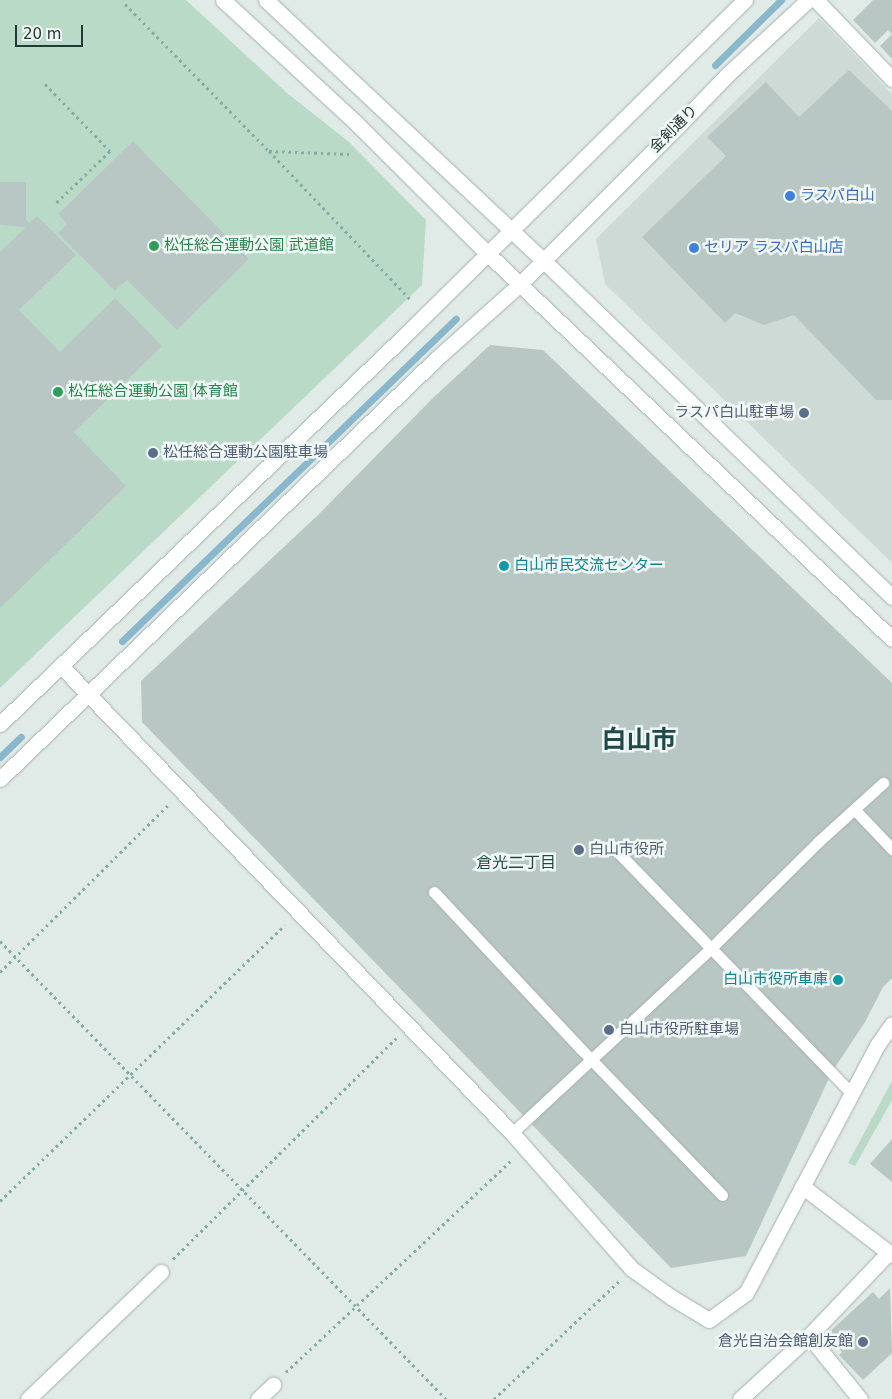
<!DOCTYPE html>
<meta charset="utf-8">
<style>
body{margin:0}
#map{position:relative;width:892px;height:1399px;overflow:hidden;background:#e0eae7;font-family:"DejaVu Sans","Noto Sans JP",sans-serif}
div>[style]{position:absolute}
.built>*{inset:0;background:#cedad6}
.green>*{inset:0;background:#badac8}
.stream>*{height:7px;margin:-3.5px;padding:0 3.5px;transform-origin:3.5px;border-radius:3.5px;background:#8bb7cc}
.building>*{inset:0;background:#b9c7c4}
.path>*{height:3px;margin-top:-1.5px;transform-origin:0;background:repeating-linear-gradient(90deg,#82aca6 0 2.5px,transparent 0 6.5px)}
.roads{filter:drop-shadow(0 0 1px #a3b1af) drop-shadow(0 0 1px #a3b1af)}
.lane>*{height:11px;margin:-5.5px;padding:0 5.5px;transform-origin:5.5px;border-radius:5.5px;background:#fff}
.street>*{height:15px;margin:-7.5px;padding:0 7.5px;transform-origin:7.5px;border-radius:7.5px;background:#fff}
.secondary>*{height:15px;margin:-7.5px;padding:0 7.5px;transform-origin:7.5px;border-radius:7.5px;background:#fff}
.dots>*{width:14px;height:14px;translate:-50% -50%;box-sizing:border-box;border:2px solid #f0f7f5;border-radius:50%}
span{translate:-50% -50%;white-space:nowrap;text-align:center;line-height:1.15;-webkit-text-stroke:5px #f0f7f5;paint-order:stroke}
.street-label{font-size:15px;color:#223937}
.shop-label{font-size:15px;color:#366cbe}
.left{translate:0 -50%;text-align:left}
.leisure-label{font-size:15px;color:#27864d}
.service-label{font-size:15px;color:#4e5e75}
.right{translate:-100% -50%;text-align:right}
.culture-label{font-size:15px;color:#0d838f}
.neighbourhood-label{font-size:16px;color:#1f4a47}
.town-label{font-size:25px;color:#1f4a47;font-weight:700}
.scale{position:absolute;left:15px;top:25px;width:68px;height:22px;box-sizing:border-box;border:2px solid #223937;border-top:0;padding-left:6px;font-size:15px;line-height:18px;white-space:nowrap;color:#223937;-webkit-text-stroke:4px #f0f7f5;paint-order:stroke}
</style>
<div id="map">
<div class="built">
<div style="clip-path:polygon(819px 18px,892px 94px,892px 563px,605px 284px,596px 239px)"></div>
</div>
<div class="green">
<div style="clip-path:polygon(0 0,186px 0,287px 93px,349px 142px,426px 220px,422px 285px,0 688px)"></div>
<div style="clip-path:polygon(892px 1081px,892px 1100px,855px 1166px,848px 1163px)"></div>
</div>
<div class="stream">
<div style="left:715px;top:65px;width:93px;rotate:-44.6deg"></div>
<div style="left:122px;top:641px;width:464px;rotate:-44deg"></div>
<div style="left:0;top:757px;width:29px;rotate:-44deg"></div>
</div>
<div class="building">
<div style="clip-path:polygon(873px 0,892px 0,892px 59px,880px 46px,892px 34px,888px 30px,875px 43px,853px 20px)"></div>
<div style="clip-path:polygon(849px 70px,892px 111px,892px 400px,876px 400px,794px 315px,764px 325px,735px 313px,725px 323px,642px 237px,726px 156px,707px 137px,766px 82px,799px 117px)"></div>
<div style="clip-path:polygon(133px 141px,249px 259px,177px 330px,127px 280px,115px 291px,58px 233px,67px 224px,58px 214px)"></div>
<div style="clip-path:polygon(0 182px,26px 182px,26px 220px,29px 223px,37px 216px,76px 255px,19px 310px,60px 352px,115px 298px,162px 346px,74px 432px,126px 486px,0 608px,0 252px,26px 227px,0 225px)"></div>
<div style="clip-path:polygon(490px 345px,543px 350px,892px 683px,892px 978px,883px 987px,865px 1022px,832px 1072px,746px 1256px,671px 1268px,142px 722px,141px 681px,318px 515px,433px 398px)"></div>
<div style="clip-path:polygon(892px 1139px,892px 1182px,870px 1164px)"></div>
<div style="clip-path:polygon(890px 1288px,892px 1353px,863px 1380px,839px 1355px,842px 1352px,827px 1334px,873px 1292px,879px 1299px)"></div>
</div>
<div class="path">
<div style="left:125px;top:4px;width:206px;rotate:45.6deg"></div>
<div style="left:269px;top:151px;width:81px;rotate:2.1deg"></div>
<div style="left:45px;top:84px;width:93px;rotate:45.9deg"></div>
<div style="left:110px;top:151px;width:76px;rotate:136.1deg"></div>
<div style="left:269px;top:151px;width:206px;rotate:46.4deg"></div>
<div style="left:0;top:941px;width:639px;rotate:45.76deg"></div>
<div style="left:0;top:972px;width:238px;rotate:-44.8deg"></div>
<div style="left:0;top:1201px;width:397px;rotate:-44.1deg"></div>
<div style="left:173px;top:1259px;width:314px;rotate:-44.7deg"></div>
<div style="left:286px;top:1372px;width:311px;rotate:-43.2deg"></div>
<div style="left:494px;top:1399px;width:172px;rotate:-43.3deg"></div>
</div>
<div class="roads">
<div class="lane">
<div style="left:855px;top:810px;width:54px;rotate:46.5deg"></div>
<div style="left:611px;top:845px;width:347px;rotate:45.9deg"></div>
<div style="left:434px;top:892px;width:215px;rotate:46.9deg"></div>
<div style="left:581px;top:1049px;width:203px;rotate:46deg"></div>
<div style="left:512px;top:1133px;width:270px;rotate:-42.9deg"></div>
<div style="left:710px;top:949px;width:152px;rotate:-44.7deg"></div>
<div style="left:818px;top:842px;width:88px;rotate:-42.2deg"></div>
</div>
<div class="street">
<div style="left:816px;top:0;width:110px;rotate:46.1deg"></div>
<div style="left:802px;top:1186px;width:113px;rotate:37.5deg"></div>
<div style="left:809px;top:1336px;width:81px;rotate:51deg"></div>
<div style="left:28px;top:1399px;width:184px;rotate:-43.7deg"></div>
<div style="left:258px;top:1399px;width:21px;rotate:-43deg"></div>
<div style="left:740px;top:1399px;width:93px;rotate:-42.4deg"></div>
<div style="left:809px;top:1336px;width:115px;rotate:-46.4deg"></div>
</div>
<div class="secondary">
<div style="left:223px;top:0;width:180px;rotate:42.7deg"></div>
<div style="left:355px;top:122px;width:186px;rotate:44.8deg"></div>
<div style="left:487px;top:253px;width:559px;rotate:43.62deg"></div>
<div style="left:266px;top:0;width:380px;rotate:43.2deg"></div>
<div style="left:543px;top:260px;width:485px;rotate:44deg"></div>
<div style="left:61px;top:666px;width:649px;rotate:46deg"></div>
<div style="left:512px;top:1133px;width:181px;rotate:48.6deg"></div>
<div style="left:632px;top:1269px;width:48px;rotate:35.7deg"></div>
<div style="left:671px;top:1297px;width:44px;rotate:31.2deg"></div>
<div style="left:709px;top:1320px;width:46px;rotate:-36.1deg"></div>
<div style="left:746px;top:1293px;width:282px;rotate:-62.1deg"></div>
<div style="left:878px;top:1044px;width:24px;rotate:-55deg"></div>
<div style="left:0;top:724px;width:557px;rotate:-43.84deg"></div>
<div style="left:402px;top:338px;width:482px;rotate:-44.6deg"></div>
<div style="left:0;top:779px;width:607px;rotate:-43.93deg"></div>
<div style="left:437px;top:358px;width:111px;rotate:-41.7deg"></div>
<div style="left:520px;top:284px;width:221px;rotate:-45deg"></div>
<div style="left:676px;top:128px;width:76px;rotate:-46.1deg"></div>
<div style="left:729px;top:73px;width:108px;rotate:-42.7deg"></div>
</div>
</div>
<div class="dots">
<div style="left:790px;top:196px;background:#3f7fe0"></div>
<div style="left:154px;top:246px;background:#2e9e5b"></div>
<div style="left:694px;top:248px;background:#3f7fe0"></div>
<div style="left:58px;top:392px;background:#2e9e5b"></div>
<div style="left:804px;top:413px;background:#5c6f8a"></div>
<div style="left:153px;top:453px;background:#5c6f8a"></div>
<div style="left:504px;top:566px;background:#0f9aa8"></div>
<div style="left:579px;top:850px;background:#5c6f8a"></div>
<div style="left:838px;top:980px;background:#0f9aa8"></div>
<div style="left:609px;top:1030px;background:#5c6f8a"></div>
<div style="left:863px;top:1342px;background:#5c6f8a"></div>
</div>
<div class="street-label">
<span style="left:674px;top:129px;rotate:-45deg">金剣通り</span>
</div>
<div class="shop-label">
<span class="left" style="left:800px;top:196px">ラスパ白山</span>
<span class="left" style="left:704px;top:248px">セリア ラスパ白山店</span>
</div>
<div class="leisure-label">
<span class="left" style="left:164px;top:246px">松任総合運動公園 武道館</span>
<span class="left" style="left:68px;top:392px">松任総合運動公園 体育館</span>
</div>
<div class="service-label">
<span class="right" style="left:794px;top:413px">ラスパ白山駐車場</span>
<span class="left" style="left:163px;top:453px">松任総合運動公園駐車場</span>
<span class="left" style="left:589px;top:850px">白山市役所</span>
<span class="left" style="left:619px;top:1030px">白山市役所駐車場</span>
<span class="right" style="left:853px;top:1342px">倉光自治会館創友館</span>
</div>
<div class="culture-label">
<span class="left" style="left:514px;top:566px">白山市民交流センター</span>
<span class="right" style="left:828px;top:980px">白山市役所車庫</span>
</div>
<div class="neighbourhood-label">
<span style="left:516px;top:863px">倉光二丁目</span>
</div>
<div class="town-label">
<span style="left:639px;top:740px">白山市</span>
</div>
<div class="scale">20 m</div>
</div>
